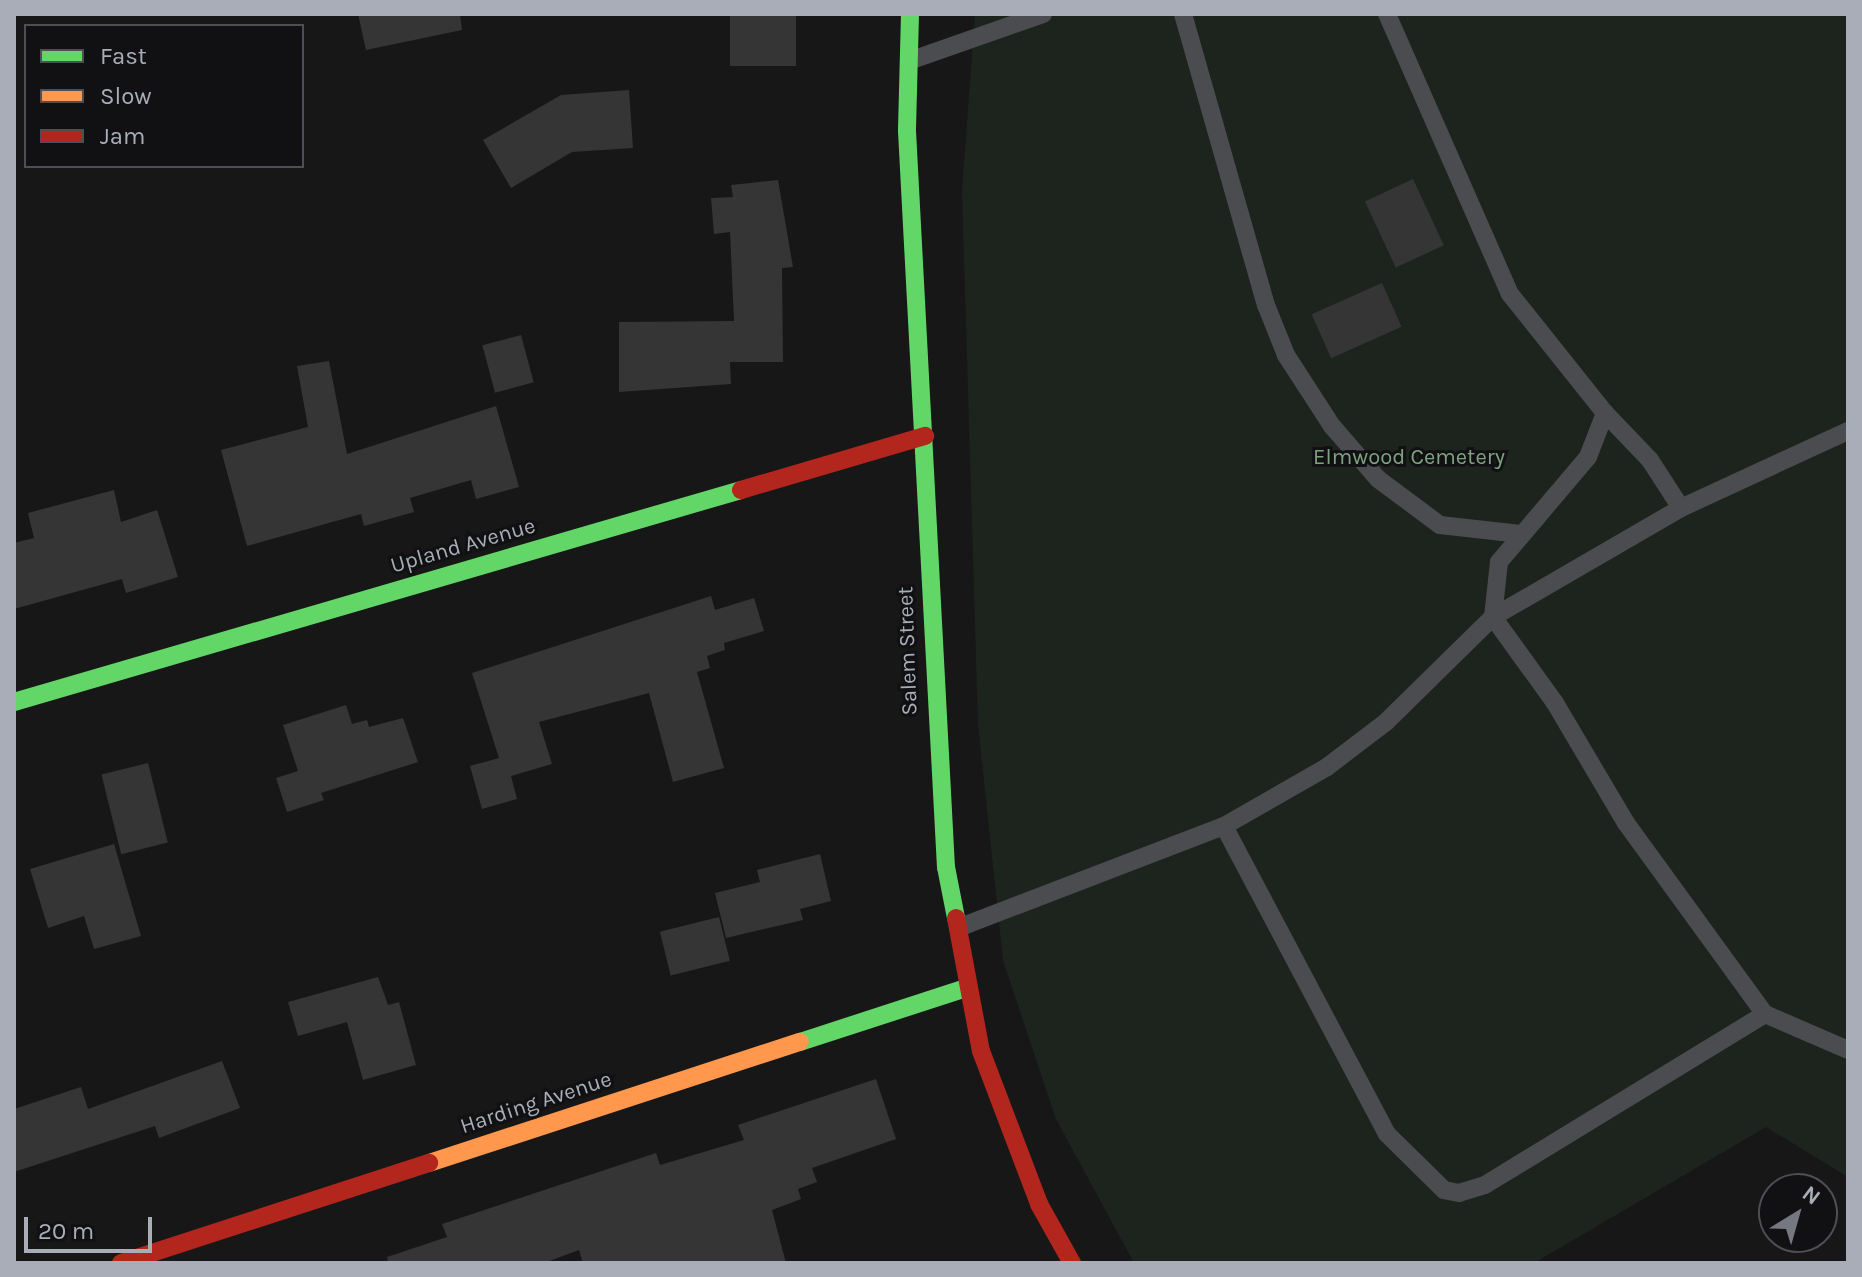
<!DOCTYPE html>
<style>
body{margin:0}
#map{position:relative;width:1862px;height:1277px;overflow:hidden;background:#171717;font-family:Karla,sans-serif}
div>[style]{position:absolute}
.green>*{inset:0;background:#1d241e}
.building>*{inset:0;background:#353536;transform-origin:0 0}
.lane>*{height:18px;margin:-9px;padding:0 9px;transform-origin:9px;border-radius:9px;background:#4b4c50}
.fast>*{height:18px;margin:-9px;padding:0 9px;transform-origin:9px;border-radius:9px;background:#63d668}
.slow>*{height:18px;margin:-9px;padding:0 9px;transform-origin:9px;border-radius:9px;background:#ff974d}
.jam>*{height:18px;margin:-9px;padding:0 9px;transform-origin:9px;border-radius:9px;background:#b3261e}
span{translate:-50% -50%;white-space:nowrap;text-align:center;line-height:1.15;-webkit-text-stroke:6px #111113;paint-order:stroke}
.park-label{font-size:22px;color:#7fa381}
.street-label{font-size:22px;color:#a8adb8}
.frame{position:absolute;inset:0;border:16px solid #a8adb8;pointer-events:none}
.legend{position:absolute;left:24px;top:24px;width:280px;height:144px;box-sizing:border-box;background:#111113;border:2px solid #4d4f55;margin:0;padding:10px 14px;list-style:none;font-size:24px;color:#a8adb8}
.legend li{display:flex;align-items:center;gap:16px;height:40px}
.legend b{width:40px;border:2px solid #4d4f55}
.north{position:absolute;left:1758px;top:1173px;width:80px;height:80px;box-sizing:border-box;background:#111113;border:2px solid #4d4f55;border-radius:50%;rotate:37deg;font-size:22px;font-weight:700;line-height:32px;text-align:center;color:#a8adb8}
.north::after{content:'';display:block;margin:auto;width:28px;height:36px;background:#757880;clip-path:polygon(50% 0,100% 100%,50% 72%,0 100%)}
.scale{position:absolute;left:24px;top:1217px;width:128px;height:36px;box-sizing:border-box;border:4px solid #a8adb8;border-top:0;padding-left:10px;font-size:24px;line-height:28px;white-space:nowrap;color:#a8adb8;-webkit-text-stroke:6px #111113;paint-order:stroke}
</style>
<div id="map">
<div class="green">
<div style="clip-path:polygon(975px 14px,1848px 14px,1848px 1177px,1766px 1127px,1534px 1263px,1134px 1263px,1056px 1119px,1003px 960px,978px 724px,962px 191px)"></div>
</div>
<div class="building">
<div style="clip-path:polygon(358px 14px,460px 14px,462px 30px,366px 50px)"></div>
<div style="left:730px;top:14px;width:66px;height:52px"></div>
<div style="clip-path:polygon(629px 90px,633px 148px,572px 152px,511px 188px,483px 140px,561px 95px)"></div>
<div style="left:1413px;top:179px;width:73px;height:53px;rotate:65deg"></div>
<div style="clip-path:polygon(778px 180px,793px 267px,782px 268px,783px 362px,730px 362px,731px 384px,619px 392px,619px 322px,734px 321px,730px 232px,714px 234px,711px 198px,733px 197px,731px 185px)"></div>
<div style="left:1382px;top:283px;width:48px;height:77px;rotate:66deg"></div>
<div style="left:521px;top:335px;width:49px;height:40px;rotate:75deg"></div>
<div style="clip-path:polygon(329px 361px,347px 454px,496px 406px,519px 487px,476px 499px,471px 480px,410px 498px,414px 512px,364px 526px,361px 514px,247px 546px,221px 450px,308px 427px,297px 366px)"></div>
<div style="clip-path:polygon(114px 490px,121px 522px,157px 510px,178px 577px,126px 593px,122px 579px,14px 609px,14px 543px,34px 538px,28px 513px)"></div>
<div style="clip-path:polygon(711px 596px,715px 610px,754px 598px,764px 631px,724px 643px,725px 650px,707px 656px,710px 668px,697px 672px,724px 768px,673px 782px,649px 693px,539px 722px,552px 764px,511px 776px,517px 799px,482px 809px,470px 766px,499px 758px,472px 673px)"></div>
<div style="clip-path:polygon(346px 705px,352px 724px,367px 720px,369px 727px,403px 718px,418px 762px,321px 793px,324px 800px,287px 812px,276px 778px,298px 771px,283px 725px)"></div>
<div style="left:148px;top:763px;width:82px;height:48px;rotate:76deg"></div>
<div style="clip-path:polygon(114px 844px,141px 936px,94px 949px,84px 916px,48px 928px,30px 869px)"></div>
<div style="clip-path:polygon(820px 854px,831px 901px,800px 909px,803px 920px,726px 938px,715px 893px,760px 882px,757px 870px)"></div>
<div style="left:719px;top:917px;width:45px;height:61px;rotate:76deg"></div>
<div style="clip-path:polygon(378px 977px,388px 1005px,399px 1002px,416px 1065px,363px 1080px,347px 1022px,298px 1036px,288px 1002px)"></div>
<div style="clip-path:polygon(222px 1061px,240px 1108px,159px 1138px,155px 1126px,14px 1172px,14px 1109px,81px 1087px,88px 1109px)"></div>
<div style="clip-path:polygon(876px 1079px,896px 1139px,812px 1168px,817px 1182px,798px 1189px,801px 1199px,772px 1210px,786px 1263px,583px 1263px,579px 1250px,544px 1263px,388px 1263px,387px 1257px,447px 1237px,442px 1224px,656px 1153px,660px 1165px,744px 1140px,738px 1125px)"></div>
</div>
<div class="lane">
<div style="left:1183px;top:14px;width:303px;rotate:74.1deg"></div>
<div style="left:1266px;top:305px;width:54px;rotate:68.2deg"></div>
<div style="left:1286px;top:355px;width:85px;rotate:57.1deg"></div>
<div style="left:1332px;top:426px;width:70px;rotate:49deg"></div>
<div style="left:1378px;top:479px;width:77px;rotate:36.6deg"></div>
<div style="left:1440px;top:525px;width:81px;rotate:6.4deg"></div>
<div style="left:1387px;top:14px;width:306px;rotate:66.3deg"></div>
<div style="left:1510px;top:294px;width:152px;rotate:51.4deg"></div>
<div style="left:909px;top:61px;width:142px;rotate:-19.3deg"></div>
<div style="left:1681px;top:508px;width:57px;rotate:-122.9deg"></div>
<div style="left:1650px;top:460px;width:65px;rotate:-133.8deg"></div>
<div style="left:1605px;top:413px;width:47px;rotate:111.1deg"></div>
<div style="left:1588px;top:457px;width:138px;rotate:130.3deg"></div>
<div style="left:1499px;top:562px;width:55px;rotate:96.2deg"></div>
<div style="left:1493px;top:617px;width:217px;rotate:-30.1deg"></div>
<div style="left:1681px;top:508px;width:184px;rotate:-24.8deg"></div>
<div style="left:958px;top:928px;width:285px;rotate:-21deg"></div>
<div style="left:1224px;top:826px;width:119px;rotate:-29.8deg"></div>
<div style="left:1327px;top:767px;width:74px;rotate:-37.3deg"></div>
<div style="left:1386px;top:722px;width:150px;rotate:-44.5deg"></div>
<div style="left:1493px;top:617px;width:106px;rotate:54.2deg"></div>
<div style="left:1555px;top:703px;width:139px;rotate:59.4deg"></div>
<div style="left:1626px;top:823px;width:236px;rotate:54deg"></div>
<div style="left:1765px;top:1014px;width:328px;rotate:148.6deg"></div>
<div style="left:1485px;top:1185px;width:27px;rotate:163deg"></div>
<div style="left:1459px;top:1193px;width:15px;rotate:-169deg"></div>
<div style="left:1444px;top:1190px;width:80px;rotate:-135.5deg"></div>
<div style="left:1387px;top:1134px;width:348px;rotate:-117.9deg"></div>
<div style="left:1765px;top:1014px;width:90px;rotate:23.4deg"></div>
</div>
<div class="fast">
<div style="left:910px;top:14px;width:117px;rotate:91.5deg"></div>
<div style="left:907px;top:131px;width:737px;rotate:86.97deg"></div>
<div style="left:946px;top:867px;width:52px;rotate:78.9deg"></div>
<div style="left:14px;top:702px;width:757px;rotate:-16.26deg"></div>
<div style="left:800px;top:1042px;width:175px;rotate:-18deg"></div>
</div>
<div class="slow">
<div style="left:429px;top:1163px;width:390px;rotate:-18.1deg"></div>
</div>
<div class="jam">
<div style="left:741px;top:490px;width:192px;rotate:-16.4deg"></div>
<div style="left:956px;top:918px;width:135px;rotate:79.4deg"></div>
<div style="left:981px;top:1051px;width:164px;rotate:69.2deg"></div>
<div style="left:1039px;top:1204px;width:68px;rotate:60.8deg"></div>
<div style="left:121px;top:1263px;width:324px;rotate:-18deg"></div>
</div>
<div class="park-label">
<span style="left:1409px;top:458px">Elmwood Cemetery</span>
</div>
<div class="street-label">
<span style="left:463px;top:546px;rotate:-16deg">Upland Avenue</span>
<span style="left:908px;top:651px;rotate:-92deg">Salem Street</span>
<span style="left:536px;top:1103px;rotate:-18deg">Harding Avenue</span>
</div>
<div class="frame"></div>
<ul class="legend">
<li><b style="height:10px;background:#63d668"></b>Fast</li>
<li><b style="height:10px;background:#ff974d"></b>Slow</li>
<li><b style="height:10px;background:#b3261e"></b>Jam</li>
</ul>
<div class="north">N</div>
<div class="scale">20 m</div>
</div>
